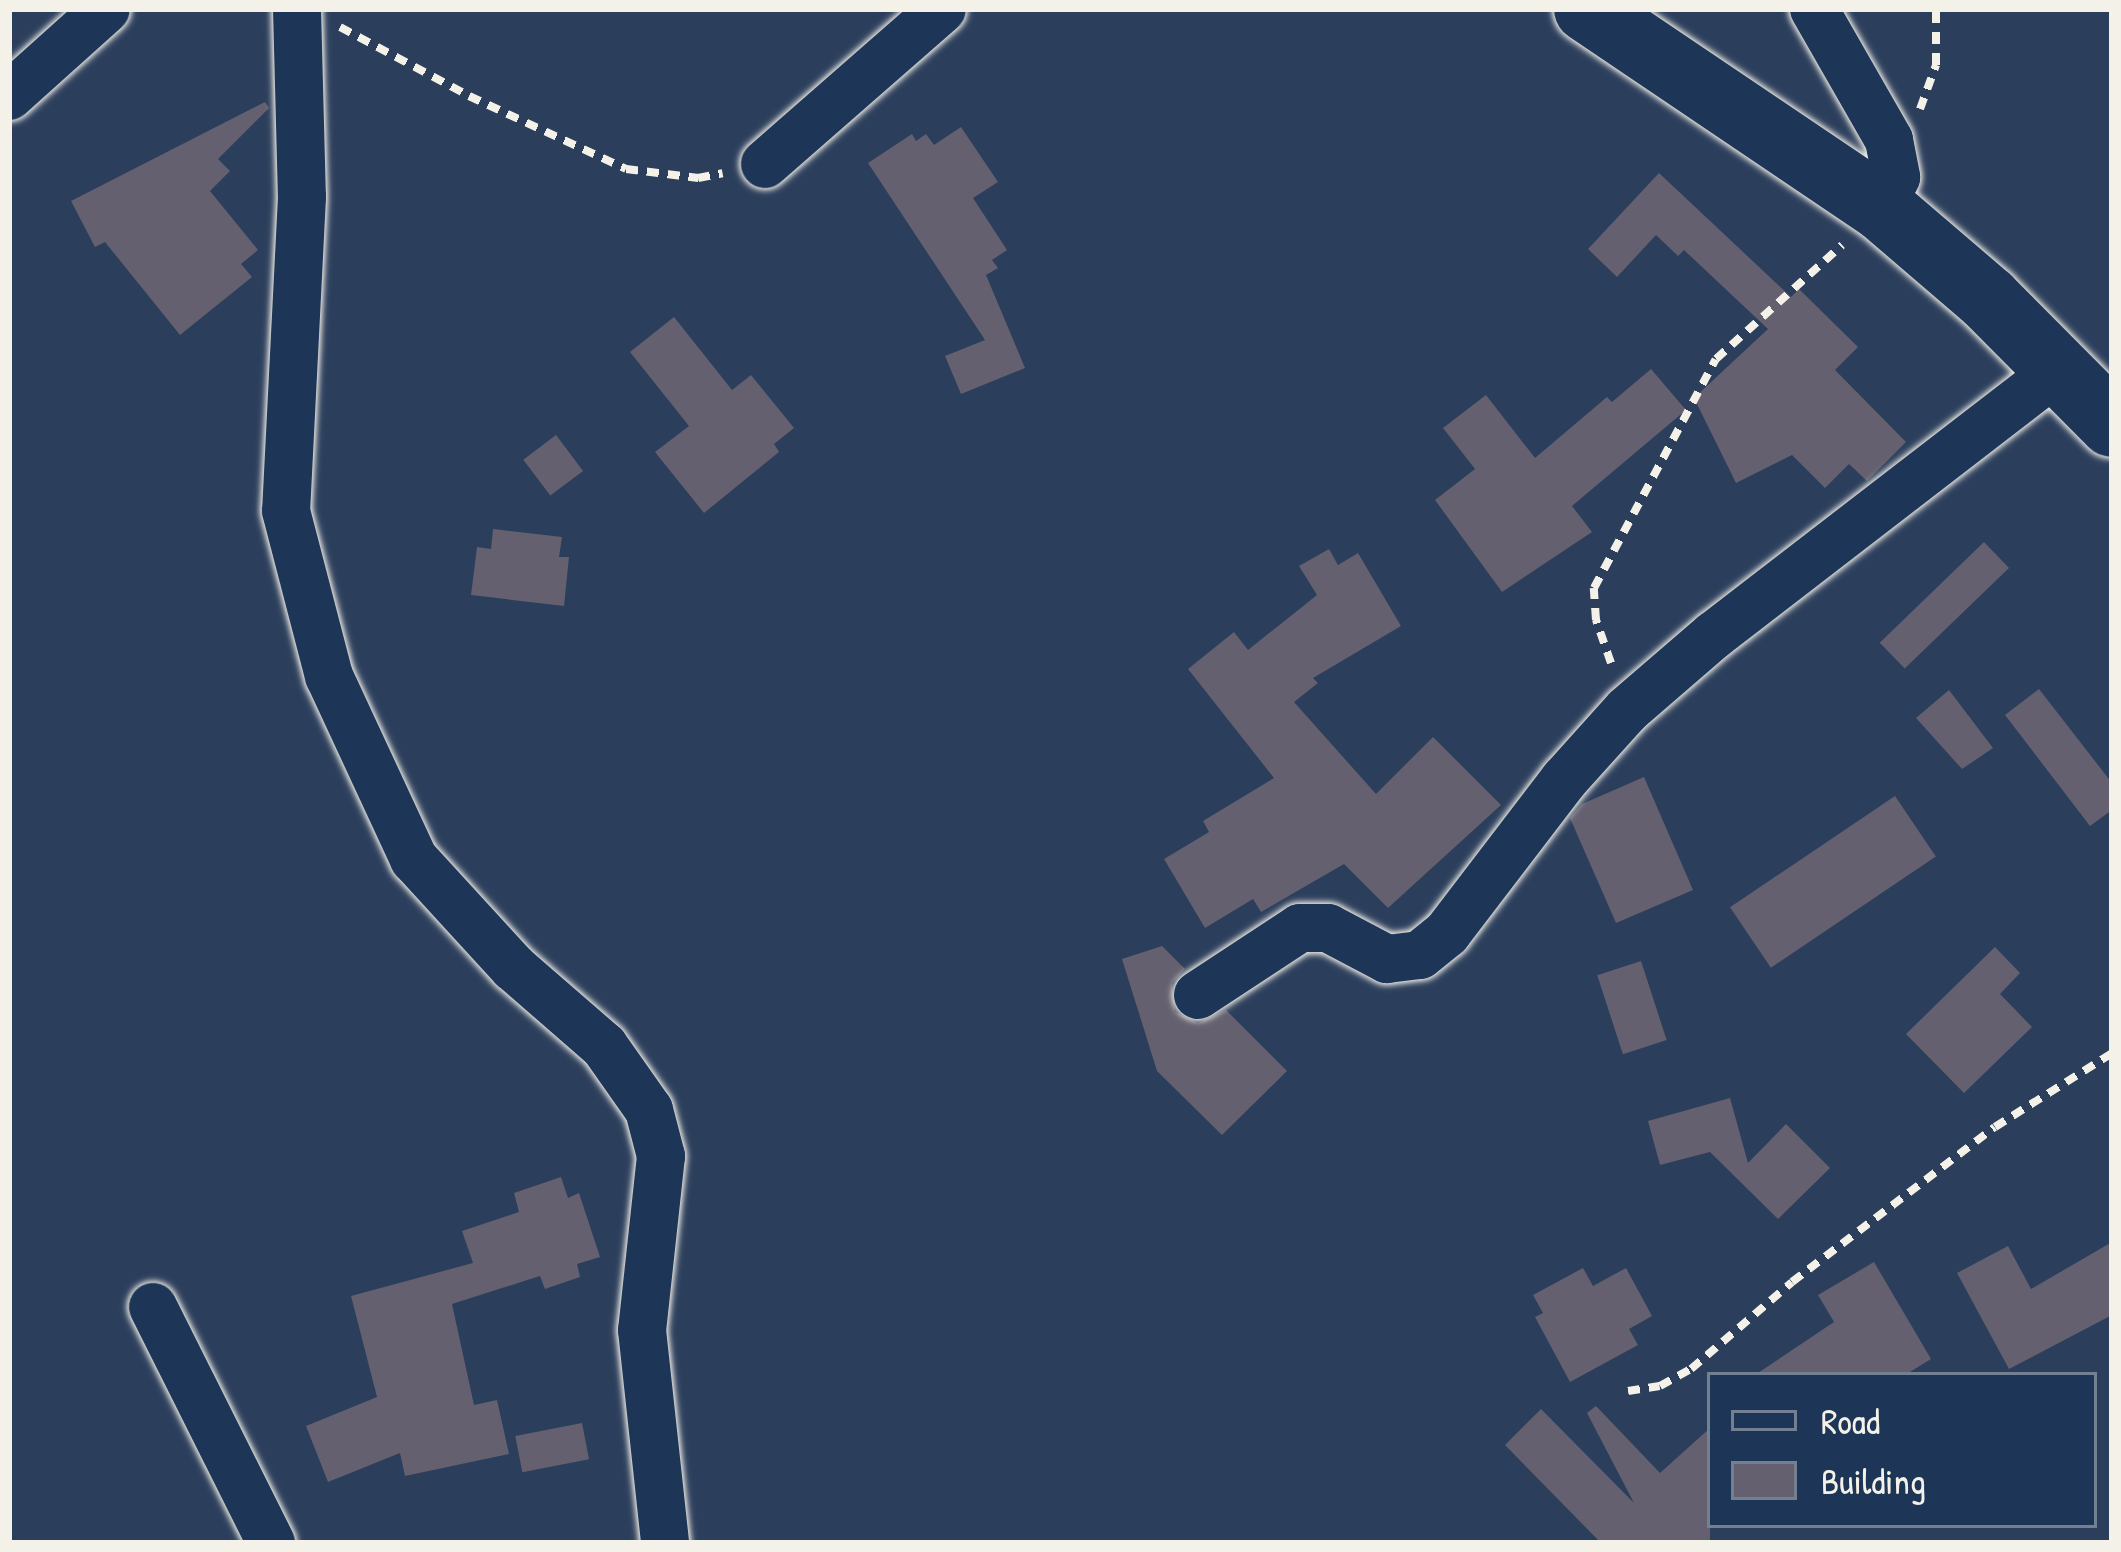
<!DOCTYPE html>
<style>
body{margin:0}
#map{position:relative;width:2121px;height:1552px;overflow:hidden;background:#2b3e5c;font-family:"Patrick Hand",sans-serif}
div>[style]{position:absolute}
.building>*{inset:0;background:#64606f;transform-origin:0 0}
.path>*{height:8px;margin-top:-4px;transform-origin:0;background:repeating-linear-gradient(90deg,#f4f1e8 0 12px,transparent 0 21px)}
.roads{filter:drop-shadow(0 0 3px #f4f1e8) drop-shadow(0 0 3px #f4f1e8)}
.street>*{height:48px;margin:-24px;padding:0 24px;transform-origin:24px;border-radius:24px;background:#1d3557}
.secondary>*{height:66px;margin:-33px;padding:0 33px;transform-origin:33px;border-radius:33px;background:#1d3557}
span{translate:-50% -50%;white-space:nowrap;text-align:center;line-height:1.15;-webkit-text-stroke:9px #1d3557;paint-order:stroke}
.frame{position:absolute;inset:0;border:12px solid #f4f1e8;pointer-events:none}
.legend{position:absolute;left:1707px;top:1372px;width:390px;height:156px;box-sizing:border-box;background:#1d3557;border:3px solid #738091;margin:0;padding:15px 21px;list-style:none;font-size:36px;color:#f4f1e8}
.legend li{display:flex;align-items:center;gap:24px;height:60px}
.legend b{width:60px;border:3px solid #738091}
</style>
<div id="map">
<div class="building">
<div style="clip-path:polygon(265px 102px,269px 108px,218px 159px,230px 171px,210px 191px,258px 250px,241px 264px,252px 277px,180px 335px,105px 242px,95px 247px,71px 201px)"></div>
<div style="clip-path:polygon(961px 127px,998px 182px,973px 198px,1007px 250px,992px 260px,998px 268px,986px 275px,1025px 368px,961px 394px,945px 356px,985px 340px,868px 163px,912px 134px,916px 141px,926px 134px,934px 145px)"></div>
<div style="clip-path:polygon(1659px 173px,1791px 297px,1799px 289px,1858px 347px,1835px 370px,1906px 442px,1867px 481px,1849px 464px,1825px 488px,1792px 455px,1736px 483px,1694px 398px,1768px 329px,1684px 250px,1678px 256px,1656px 235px,1617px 277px,1588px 249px)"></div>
<div style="clip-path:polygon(674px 317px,732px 390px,751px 375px,794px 428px,774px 444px,779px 452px,704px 513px,655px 452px,689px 426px,630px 352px)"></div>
<div style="clip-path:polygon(1651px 369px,1686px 410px,1572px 506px,1592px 532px,1502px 592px,1435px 500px,1475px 469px,1443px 428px,1486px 395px,1535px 458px,1607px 397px,1612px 402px)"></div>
<div style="left:556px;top:435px;width:45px;height:41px;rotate:53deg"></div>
<div style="clip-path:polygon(493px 529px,562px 537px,559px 557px,569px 557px,564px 606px,471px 595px,477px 547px,491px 549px)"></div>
<div style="left:1984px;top:542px;width:36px;height:145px;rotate:46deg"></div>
<div style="clip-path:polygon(1329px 549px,1338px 565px,1358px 553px,1401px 626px,1313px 678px,1318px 683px,1294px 702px,1376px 794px,1433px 737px,1501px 805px,1388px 908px,1344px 864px,1261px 912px,1253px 899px,1205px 928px,1164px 859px,1209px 832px,1203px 821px,1274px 778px,1188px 669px,1234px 632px,1248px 650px,1317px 595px,1299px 566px)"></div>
<div style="clip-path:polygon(2039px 689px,2112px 783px,2112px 810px,2090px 826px,2005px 715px)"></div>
<div style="clip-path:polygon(1949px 690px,1993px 748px,1962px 769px,1916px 718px)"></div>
<div style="clip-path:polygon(1644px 777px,1693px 890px,1616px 923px,1570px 818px,1582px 804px)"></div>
<div style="left:1895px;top:796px;width:73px;height:199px;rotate:56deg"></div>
<div style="clip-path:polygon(1162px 946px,1185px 969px,1172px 983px,1175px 1012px,1198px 1023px,1226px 1010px,1287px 1071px,1222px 1135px,1157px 1071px,1122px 959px)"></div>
<div style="clip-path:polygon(1995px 947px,2020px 973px,2000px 994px,2032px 1027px,1964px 1093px,1906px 1034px)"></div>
<div style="left:1641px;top:961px;width:83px;height:46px;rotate:72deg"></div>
<div style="clip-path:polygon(1730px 1098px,1748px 1163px,1786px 1124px,1830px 1168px,1778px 1219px,1710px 1152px,1660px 1165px,1648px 1121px)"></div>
<div style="clip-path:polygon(561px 1177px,568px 1198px,579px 1193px,600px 1257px,577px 1264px,580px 1277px,545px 1289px,540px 1276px,452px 1304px,474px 1405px,497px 1400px,509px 1454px,405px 1476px,400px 1453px,328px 1482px,306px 1426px,377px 1397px,351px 1296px,473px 1263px,462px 1231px,519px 1212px,514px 1193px)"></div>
<div style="clip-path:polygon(2112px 1242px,2112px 1315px,2009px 1369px,1957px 1273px,2008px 1246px,2031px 1289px)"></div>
<div style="clip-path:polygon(1874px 1262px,1931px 1359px,1905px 1375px,1755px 1375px,1834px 1322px,1818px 1295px)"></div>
<div style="clip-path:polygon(1583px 1268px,1593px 1286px,1626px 1268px,1652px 1316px,1629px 1329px,1638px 1345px,1570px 1382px,1535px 1317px,1543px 1313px,1533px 1295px)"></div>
<div style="clip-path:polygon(1596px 1406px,1660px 1473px,1710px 1428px,1710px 1543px,1601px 1543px,1505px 1445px,1541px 1409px,1634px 1503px,1587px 1413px)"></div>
<div style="left:582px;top:1423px;width:37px;height:68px;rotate:79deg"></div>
</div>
<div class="path">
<div style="left:340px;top:27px;width:146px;rotate:28.1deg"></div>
<div style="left:469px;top:96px;width:173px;rotate:24.9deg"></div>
<div style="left:626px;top:169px;width:73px;rotate:7.1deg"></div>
<div style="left:698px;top:178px;width:25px;rotate:-11deg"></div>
<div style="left:1920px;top:109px;width:47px;rotate:-70deg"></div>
<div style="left:1936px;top:65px;width:56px;rotate:-90deg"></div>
<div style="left:1611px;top:663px;width:46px;rotate:-109.2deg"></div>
<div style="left:1596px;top:620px;width:32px;rotate:-94deg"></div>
<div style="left:1594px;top:588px;width:259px;rotate:-62deg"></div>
<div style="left:1716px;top:359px;width:170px;rotate:-42.1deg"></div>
<div style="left:1628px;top:1391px;width:32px;rotate:-9deg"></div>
<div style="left:1660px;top:1386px;width:35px;rotate:-29deg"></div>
<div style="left:1691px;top:1369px;width:133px;rotate:-40.7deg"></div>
<div style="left:1792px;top:1282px;width:255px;rotate:-37.4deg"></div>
<div style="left:1995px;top:1127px;width:138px;rotate:-32.3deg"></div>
</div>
<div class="roads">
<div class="street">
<div style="left:297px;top:9px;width:188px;rotate:88.5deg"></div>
<div style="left:302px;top:197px;width:314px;rotate:92.9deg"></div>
<div style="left:286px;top:511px;width:171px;rotate:75.4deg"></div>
<div style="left:329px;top:676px;width:202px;rotate:65.1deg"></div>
<div style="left:414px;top:859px;width:147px;rotate:47.5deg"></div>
<div style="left:513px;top:967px;width:121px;rotate:41deg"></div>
<div style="left:604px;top:1046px;width:78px;rotate:54.9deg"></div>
<div style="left:649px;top:1110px;width:48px;rotate:75.4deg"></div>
<div style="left:661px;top:1156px;width:175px;rotate:96.2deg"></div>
<div style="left:642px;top:1330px;width:214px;rotate:83.8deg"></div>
<div style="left:1814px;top:9px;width:151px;rotate:60.2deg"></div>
<div style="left:1889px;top:140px;width:38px;rotate:79deg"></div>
<div style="left:1896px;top:177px;width:34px;rotate:114deg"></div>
<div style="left:9px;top:96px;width:130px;rotate:-41.9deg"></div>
<div style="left:765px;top:164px;width:235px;rotate:-41.2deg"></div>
<div style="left:1198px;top:995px;width:122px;rotate:-33.3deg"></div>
<div style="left:1300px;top:928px;width:28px"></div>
<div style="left:1328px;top:928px;width:67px;rotate:27.7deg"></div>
<div style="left:1387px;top:959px;width:33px;rotate:-7deg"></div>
<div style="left:1420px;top:955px;width:35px;rotate:-39deg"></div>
<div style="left:1447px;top:933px;width:193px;rotate:-52.6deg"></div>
<div style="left:1564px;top:780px;width:94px;rotate:-48deg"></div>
<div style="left:1627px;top:710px;width:115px;rotate:-40.8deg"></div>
<div style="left:1714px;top:635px;width:436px;rotate:-37.6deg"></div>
<div style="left:153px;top:1307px;width:264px;rotate:63.4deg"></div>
</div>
<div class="secondary">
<div style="left:1587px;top:9px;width:356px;rotate:34deg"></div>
<div style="left:1882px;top:208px;width:140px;rotate:40.6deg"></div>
<div style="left:1988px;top:299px;width:176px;rotate:45.2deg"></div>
</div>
</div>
<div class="frame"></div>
<ul class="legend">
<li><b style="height:15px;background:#1d3557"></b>Road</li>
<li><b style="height:33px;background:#64606f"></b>Building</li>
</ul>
</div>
